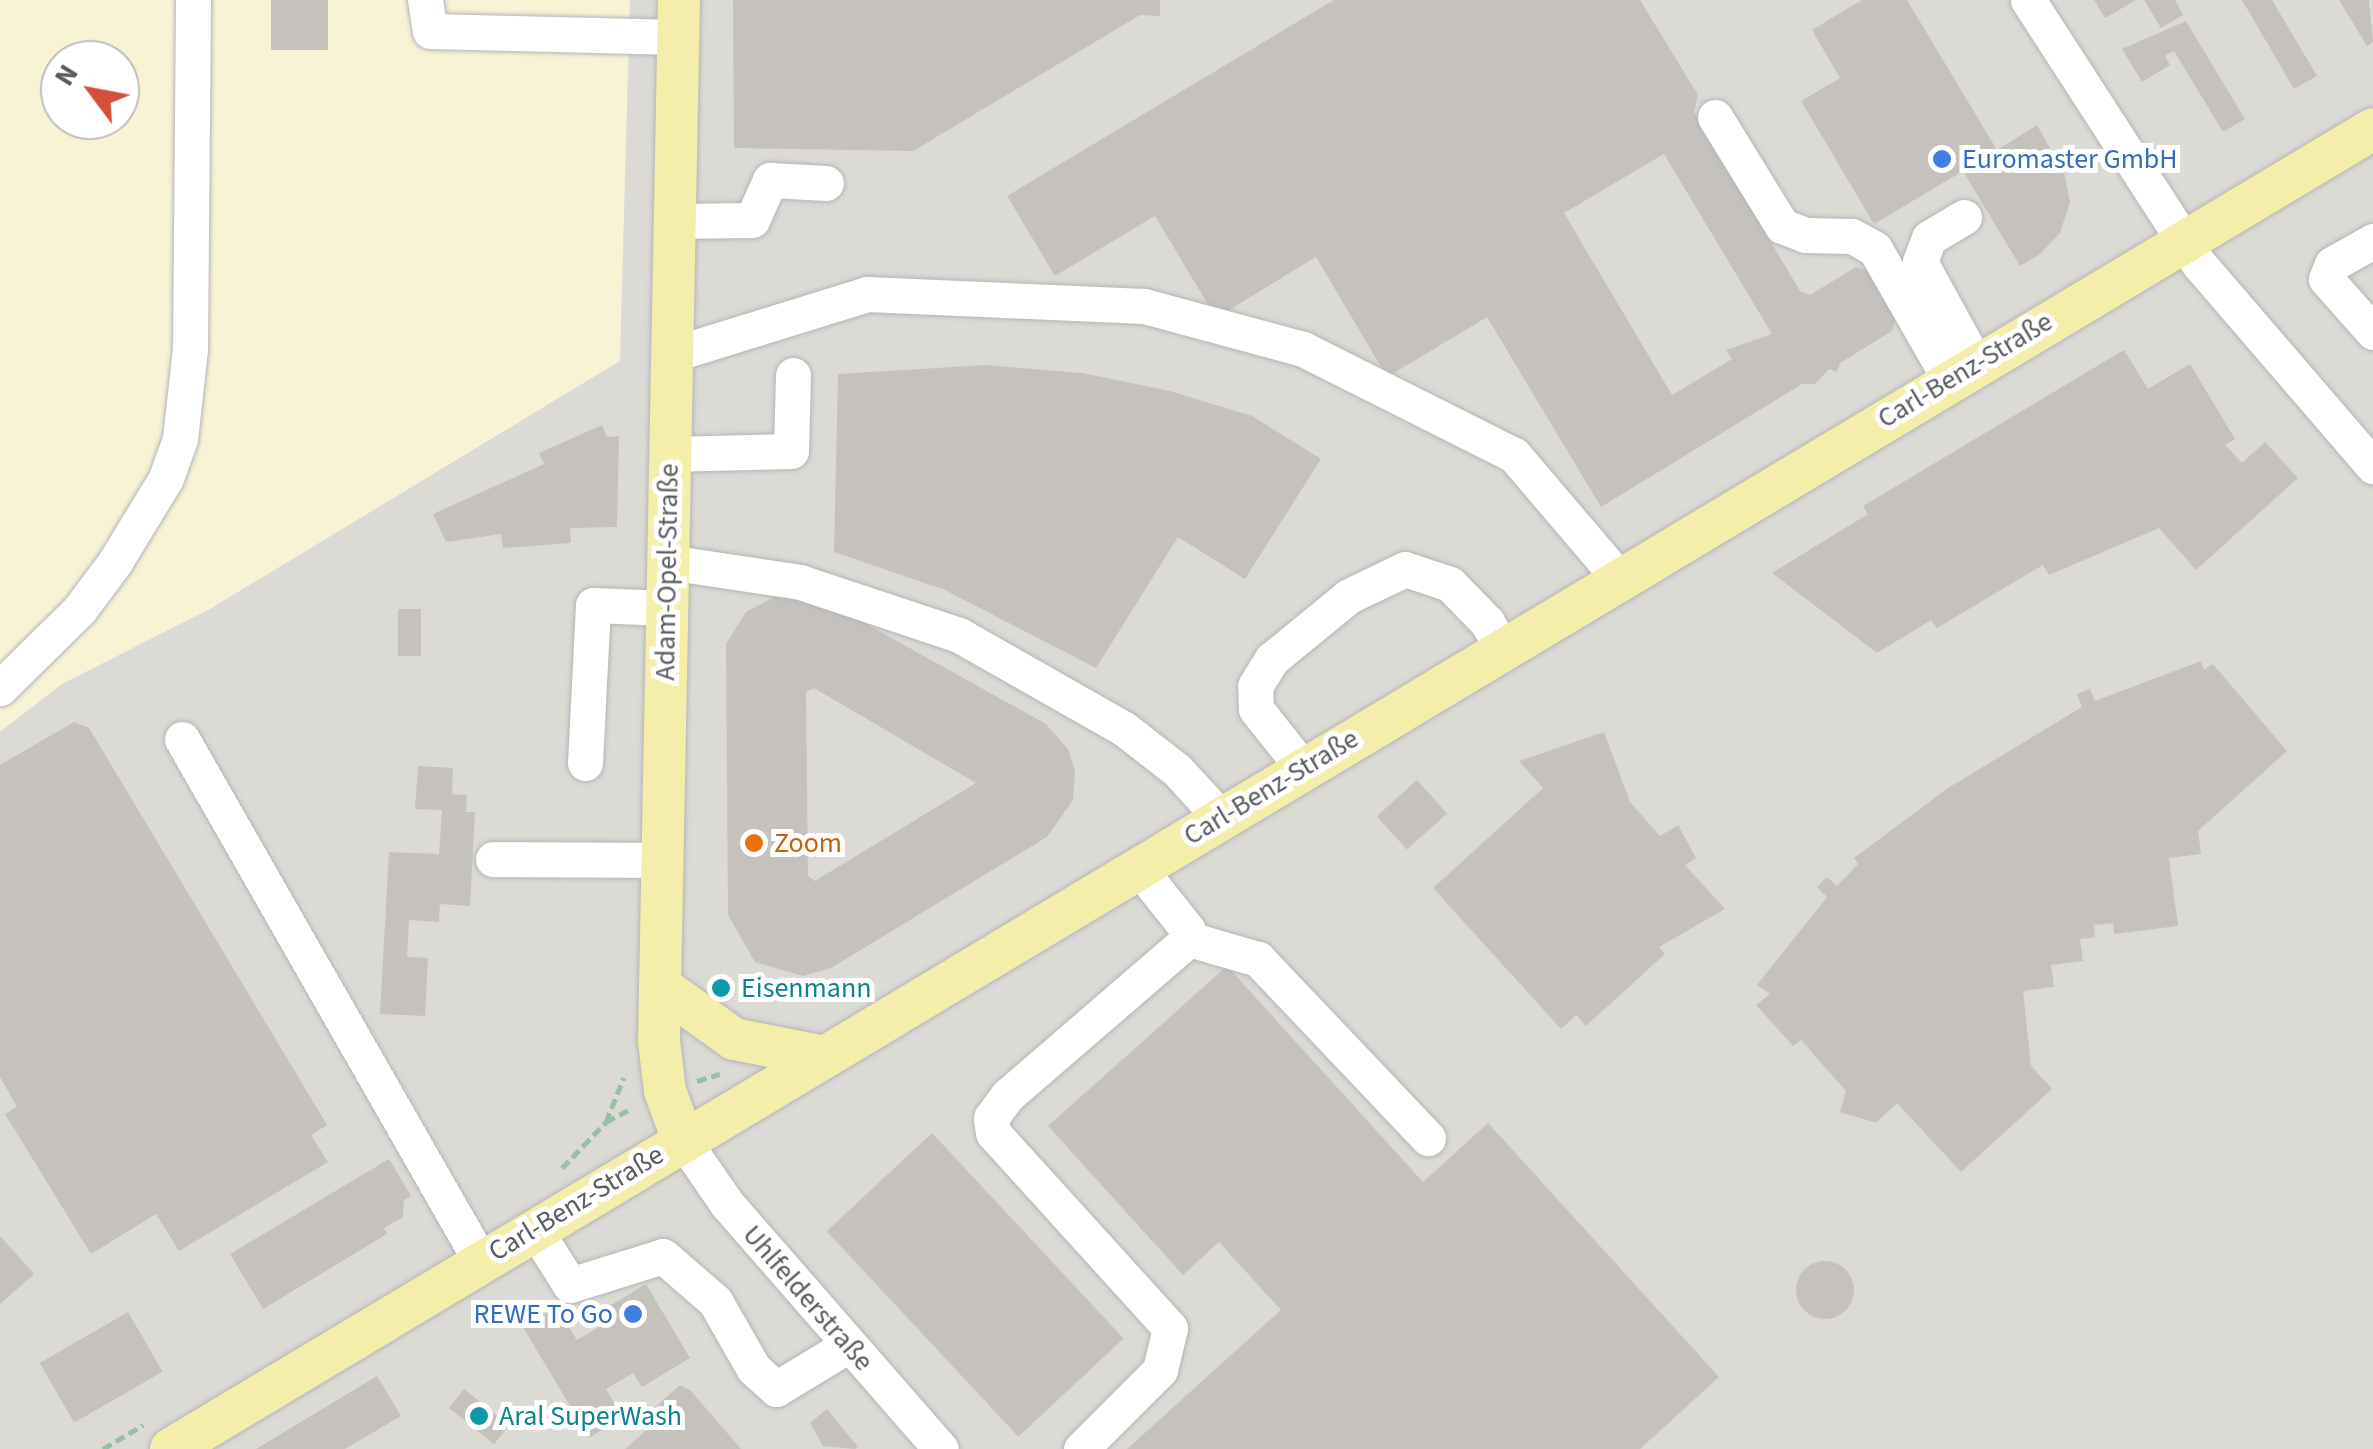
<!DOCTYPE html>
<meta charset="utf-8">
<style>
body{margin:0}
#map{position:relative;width:2373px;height:1449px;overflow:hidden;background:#eae8e0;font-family:"Source Sans 3",sans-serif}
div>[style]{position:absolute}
.commercial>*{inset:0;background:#f9f3d6}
.industrial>*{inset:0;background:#dbdad4}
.building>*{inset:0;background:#c5c2bd;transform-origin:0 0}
.round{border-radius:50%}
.path>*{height:5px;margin-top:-2.5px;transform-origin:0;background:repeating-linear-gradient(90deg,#99bfa6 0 10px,transparent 0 15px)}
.roads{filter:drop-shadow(0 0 2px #b3b5b9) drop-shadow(0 0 2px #b3b5b9)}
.minor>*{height:35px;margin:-17.5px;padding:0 17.5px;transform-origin:17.5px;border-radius:17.5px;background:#fff}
.major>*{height:42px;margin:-21px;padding:0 21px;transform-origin:21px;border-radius:21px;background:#f5edaa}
.dots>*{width:28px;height:28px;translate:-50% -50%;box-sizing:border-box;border:5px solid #fff;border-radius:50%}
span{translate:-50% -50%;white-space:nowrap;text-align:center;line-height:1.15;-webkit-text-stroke:10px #fff;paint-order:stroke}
.shop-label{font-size:28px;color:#366cbe}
.left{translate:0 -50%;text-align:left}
.right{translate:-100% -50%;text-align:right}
.street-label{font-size:28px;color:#595b5f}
.food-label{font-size:28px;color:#c56008}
.culture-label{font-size:28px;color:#0d838f}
.north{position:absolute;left:40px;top:40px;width:100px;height:100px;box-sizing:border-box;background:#fff;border:2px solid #bdbdbf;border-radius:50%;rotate:302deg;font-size:28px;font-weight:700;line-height:40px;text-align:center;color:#595b5f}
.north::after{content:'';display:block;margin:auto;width:35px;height:45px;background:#d4503c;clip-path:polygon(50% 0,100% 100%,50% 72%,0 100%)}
</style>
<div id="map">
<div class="commercial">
<div style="clip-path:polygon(evenodd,0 0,630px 0,620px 361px,210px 609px,62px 684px,0 732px,0 0,60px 60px,120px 60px,120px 120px,60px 120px,60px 60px)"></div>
</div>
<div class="industrial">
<div style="clip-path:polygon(630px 0,2373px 0,2373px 1449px,0 1449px,0 732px,62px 684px,210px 609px,620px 361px)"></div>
</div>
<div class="building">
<div style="left:271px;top:0;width:57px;height:50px"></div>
<div style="clip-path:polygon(733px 0,1160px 0,1160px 16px,1140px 15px,913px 151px,734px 148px)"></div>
<div style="clip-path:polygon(evenodd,1334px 0,1640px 0,1698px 95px,1694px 112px,1800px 291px,1810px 295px,1856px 267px,1869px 271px,1896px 317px,1892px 331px,1840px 363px,1837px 372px,1829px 369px,1815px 384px,1802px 384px,1601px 507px,1487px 317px,1387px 377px,1316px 257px,1216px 318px,1155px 216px,1055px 276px,1007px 196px,1334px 0,1664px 154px,1772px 334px,1726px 350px,1732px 359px,1672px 395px,1564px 213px,1664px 154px)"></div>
<div style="clip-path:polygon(1862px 0,1907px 0,1997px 150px,2037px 125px,2064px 173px,2070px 202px,2060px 233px,2040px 254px,2020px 266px,1963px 171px,1874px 224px,1801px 101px,1840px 78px,1812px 30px)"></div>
<div style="clip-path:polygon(2094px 0,2136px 0,2105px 18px)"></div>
<div style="clip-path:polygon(2144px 0,2175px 0,2183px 15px,2161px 28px)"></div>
<div style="clip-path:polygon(2242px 0,2272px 0,2317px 76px,2294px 89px)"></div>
<div style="clip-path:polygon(2339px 0,2369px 0,2373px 42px,2367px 46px)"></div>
<div style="clip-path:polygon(2186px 21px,2245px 119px,2223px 132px,2174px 51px,2165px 56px,2170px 65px,2142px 82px,2122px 49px)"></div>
<div style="clip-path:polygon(2124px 350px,2148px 389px,2190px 364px,2235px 439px,2225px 445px,2242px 463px,2265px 442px,2298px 478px,2196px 570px,2159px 528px,2049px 575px,2043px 565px,1937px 628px,1931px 620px,1877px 653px,1772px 573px,1868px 514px,1863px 506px)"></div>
<div style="clip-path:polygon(986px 365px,1082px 373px,1170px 391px,1252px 416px,1321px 459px,1245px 579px,1178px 537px,1096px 668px,945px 590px,834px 552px,838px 374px)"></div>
<div style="clip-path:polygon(602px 425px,607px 437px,619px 436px,617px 527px,570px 528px,571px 543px,503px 548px,501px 534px,446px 542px,433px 514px,544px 464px,539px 453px)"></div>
<div style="clip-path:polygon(evenodd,776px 596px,820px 598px,1046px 724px,1068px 749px,1075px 772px,1073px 800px,1047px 837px,831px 968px,803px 976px,755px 962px,728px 915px,726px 644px,746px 612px,776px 596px,814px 688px,976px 783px,815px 881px,808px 876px,806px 692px,814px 688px)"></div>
<div style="left:398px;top:609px;width:23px;height:47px"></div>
<div style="clip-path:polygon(2201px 661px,2204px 670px,2213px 664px,2287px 751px,2198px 831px,2201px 854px,2169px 858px,2178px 926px,2114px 934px,2113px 923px,2094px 925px,2095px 937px,2080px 939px,2083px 961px,2051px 965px,2054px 987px,2023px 991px,2031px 1066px,2052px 1089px,1961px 1172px,1897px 1103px,1876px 1123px,1840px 1112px,1846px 1091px,1801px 1040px,1793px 1046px,1756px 1005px,1770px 994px,1757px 985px,1827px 897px,1817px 887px,1827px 877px,1837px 886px,1858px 864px,1854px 858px,1948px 788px,2082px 707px,2077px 694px,2090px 689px,2095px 701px)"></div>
<div style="clip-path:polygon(74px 722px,89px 728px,327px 1125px,311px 1135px,328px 1162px,179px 1251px,156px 1214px,91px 1254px,5px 1114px,17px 1107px,0 1077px,0 765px)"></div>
<div style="clip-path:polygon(1604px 732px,1630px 802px,1660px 836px,1678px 825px,1696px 858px,1685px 865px,1725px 909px,1659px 947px,1665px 954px,1586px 1026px,1576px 1015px,1561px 1029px,1433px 888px,1543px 788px,1519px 761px)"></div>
<div style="clip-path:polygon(418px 766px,453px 768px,452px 794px,467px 795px,466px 812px,475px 812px,470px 906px,440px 904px,439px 922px,409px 920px,407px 957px,428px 958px,425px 1016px,380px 1014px,389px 852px,439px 854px,442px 810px,415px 809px)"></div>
<div style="left:1417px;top:780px;width:45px;height:54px;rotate:48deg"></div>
<div style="clip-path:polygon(1227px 966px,1423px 1182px,1488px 1123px,1719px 1377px,1640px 1449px,1127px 1449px,1281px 1310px,1219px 1242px,1183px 1275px,1048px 1126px)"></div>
<div style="left:932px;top:1133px;width:281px;height:144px;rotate:47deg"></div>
<div style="clip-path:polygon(389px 1159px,411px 1196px,404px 1200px,403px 1217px,384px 1228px,387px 1234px,263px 1309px,230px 1254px)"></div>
<div style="clip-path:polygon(0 1236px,34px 1274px,0 1304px)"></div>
<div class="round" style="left:1796px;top:1261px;width:58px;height:58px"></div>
<div style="clip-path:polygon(646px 1284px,690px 1358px,642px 1387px,633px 1373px,606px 1389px,623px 1417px,589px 1438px,523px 1327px,556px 1307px,577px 1340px,604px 1324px,598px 1313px)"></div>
<div style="left:128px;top:1312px;width:69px;height:102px;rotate:60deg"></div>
<div style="clip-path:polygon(377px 1376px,401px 1416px,345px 1449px,256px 1449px)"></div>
<div style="clip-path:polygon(680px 1385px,691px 1391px,741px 1449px,625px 1449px,660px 1418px,653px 1409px)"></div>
<div style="left:464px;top:1389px;width:58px;height:24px;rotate:39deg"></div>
<div style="clip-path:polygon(827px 1409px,858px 1447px,855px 1449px,823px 1446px,810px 1423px)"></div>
</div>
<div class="path">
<div style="left:697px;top:1081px;width:24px;rotate:-17deg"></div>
<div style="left:606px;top:1122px;width:48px;rotate:-68.2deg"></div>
<div style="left:562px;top:1168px;width:64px;rotate:-46.3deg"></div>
<div style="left:606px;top:1122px;width:30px;rotate:-28deg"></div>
<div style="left:103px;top:1449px;width:47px;rotate:-31deg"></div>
</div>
<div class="roads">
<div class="minor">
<div style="left:425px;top:0;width:31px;rotate:81deg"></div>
<div style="left:430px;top:31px;width:248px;rotate:1.4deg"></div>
<div style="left:2028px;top:0;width:315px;rotate:57.1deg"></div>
<div style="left:2199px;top:264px;width:267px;rotate:49.3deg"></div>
<div style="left:1715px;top:117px;width:128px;rotate:58.4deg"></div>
<div style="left:1782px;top:226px;width:25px;rotate:21deg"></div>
<div style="left:1805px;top:235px;width:47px;rotate:1.2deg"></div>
<div style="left:1852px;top:236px;width:26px;rotate:29deg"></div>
<div style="left:1875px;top:249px;width:151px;rotate:60.2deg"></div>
<div style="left:1964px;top:217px;width:41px;rotate:149deg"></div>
<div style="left:1929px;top:238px;width:26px;rotate:111deg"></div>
<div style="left:1920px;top:262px;width:116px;rotate:61.2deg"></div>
<div style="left:673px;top:221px;width:79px;rotate:-0.7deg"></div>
<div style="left:752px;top:220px;width:44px;rotate:-65.8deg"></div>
<div style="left:770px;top:180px;width:56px;rotate:3.1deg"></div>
<div style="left:2373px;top:241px;width:47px;rotate:150.7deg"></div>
<div style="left:2332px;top:264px;width:16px;rotate:112deg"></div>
<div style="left:2326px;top:279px;width:71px;rotate:48.4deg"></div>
<div style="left:670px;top:355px;width:206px;rotate:-17.2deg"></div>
<div style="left:867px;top:294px;width:277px;rotate:2.5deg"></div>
<div style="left:1144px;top:306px;width:165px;rotate:15.1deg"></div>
<div style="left:1303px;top:349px;width:236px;rotate:26.7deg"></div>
<div style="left:1514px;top:455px;width:160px;rotate:49.6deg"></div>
<div style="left:668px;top:454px;width:123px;rotate:-1.4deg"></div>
<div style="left:791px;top:451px;width:76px;rotate:-88.5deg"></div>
<div style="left:668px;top:562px;width:134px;rotate:8.6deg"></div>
<div style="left:800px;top:582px;width:168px;rotate:18.4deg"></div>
<div style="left:959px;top:635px;width:189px;rotate:29.6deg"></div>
<div style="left:1123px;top:728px;width:68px;rotate:37.9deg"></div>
<div style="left:1177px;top:770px;width:64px;rotate:47.5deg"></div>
<div style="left:0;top:688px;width:112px;rotate:-44.6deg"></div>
<div style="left:80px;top:609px;width:59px;rotate:-53.3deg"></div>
<div style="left:115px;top:562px;width:98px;rotate:-58.7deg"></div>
<div style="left:166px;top:478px;width:41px;rotate:-70.3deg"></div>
<div style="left:180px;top:439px;width:92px;rotate:-83.7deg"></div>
<div style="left:190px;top:348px;width:348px;rotate:-89.5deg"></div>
<div style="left:182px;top:739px;width:600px;rotate:60.23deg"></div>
<div style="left:585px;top:763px;width:158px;rotate:-87.1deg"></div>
<div style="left:593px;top:605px;width:73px;rotate:2.4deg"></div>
<div style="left:1302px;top:767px;width:74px;rotate:-128.4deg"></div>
<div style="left:1256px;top:709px;width:23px;rotate:-92deg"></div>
<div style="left:1255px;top:686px;width:32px;rotate:-58deg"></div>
<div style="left:1272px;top:659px;width:99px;rotate:-39.3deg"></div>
<div style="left:1349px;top:596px;width:62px;rotate:-25.7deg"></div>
<div style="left:1405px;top:569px;width:47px;rotate:18.4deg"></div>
<div style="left:1450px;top:584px;width:53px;rotate:45.8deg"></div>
<div style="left:1487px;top:622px;width:30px;rotate:60deg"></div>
<div style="left:493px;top:859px;width:169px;rotate:0.3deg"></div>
<div style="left:1189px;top:939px;width:72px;rotate:16.2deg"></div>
<div style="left:1258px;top:959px;width:247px;rotate:46.5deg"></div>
<div style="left:683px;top:1140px;width:78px;rotate:55.5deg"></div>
<div style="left:727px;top:1204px;width:325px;rotate:48.9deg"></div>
<div style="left:534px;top:1228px;width:67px;rotate:57.7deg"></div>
<div style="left:570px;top:1285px;width:97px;rotate:-17.3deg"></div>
<div style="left:663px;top:1256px;width:69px;rotate:40.9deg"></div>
<div style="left:715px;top:1301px;width:78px;rotate:60.2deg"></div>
<div style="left:754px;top:1369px;width:30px;rotate:42deg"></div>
<div style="left:776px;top:1389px;width:83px;rotate:-31.2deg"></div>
<div style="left:1081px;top:1449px;width:112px;rotate:-45deg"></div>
<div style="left:1160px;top:1370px;width:43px;rotate:-76.6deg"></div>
<div style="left:1170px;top:1328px;width:263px;rotate:-132.2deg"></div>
<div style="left:993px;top:1133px;width:15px;rotate:-98deg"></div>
<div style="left:991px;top:1118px;width:27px;rotate:-54deg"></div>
<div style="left:1007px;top:1096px;width:240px;rotate:-40.8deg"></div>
<div style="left:1189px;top:939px;width:9px;rotate:-96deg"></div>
<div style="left:1188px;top:930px;width:80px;rotate:-128.4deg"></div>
</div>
<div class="major">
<div style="left:679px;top:0;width:1041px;rotate:91.1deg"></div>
<div style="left:659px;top:1041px;width:50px;rotate:83.2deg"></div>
<div style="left:665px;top:1091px;width:52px;rotate:69.8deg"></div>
<div style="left:660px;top:986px;width:91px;rotate:35.6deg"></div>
<div style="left:734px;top:1039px;width:88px;rotate:11.2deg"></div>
<div style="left:171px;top:1449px;width:2567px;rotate:-30.94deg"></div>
</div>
</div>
<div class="dots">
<div style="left:1942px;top:159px;background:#3f7fe0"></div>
<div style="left:754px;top:843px;background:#e8710a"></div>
<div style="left:721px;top:988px;background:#0f9aa8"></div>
<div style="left:633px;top:1314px;background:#3f7fe0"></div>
<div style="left:479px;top:1416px;background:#0f9aa8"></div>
</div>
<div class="shop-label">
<span class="left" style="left:1962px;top:159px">Euromaster GmbH</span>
<span class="right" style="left:613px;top:1314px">REWE To Go</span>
</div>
<div class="street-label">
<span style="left:1965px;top:370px;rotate:-31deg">Carl-Benz-Straße</span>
<span style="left:667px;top:572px;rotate:-89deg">Adam-Opel-Straße</span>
<span style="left:1271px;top:787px;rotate:-31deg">Carl-Benz-Straße</span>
<span style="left:576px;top:1203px;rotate:-31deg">Carl-Benz-Straße</span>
<span style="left:808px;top:1298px;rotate:49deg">Uhlfelderstraße</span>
</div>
<div class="food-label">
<span class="left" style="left:774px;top:843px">Zoom</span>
</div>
<div class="culture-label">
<span class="left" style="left:741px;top:988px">Eisenmann</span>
<span class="left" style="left:499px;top:1416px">Aral SuperWash</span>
</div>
<div class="north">N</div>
</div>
